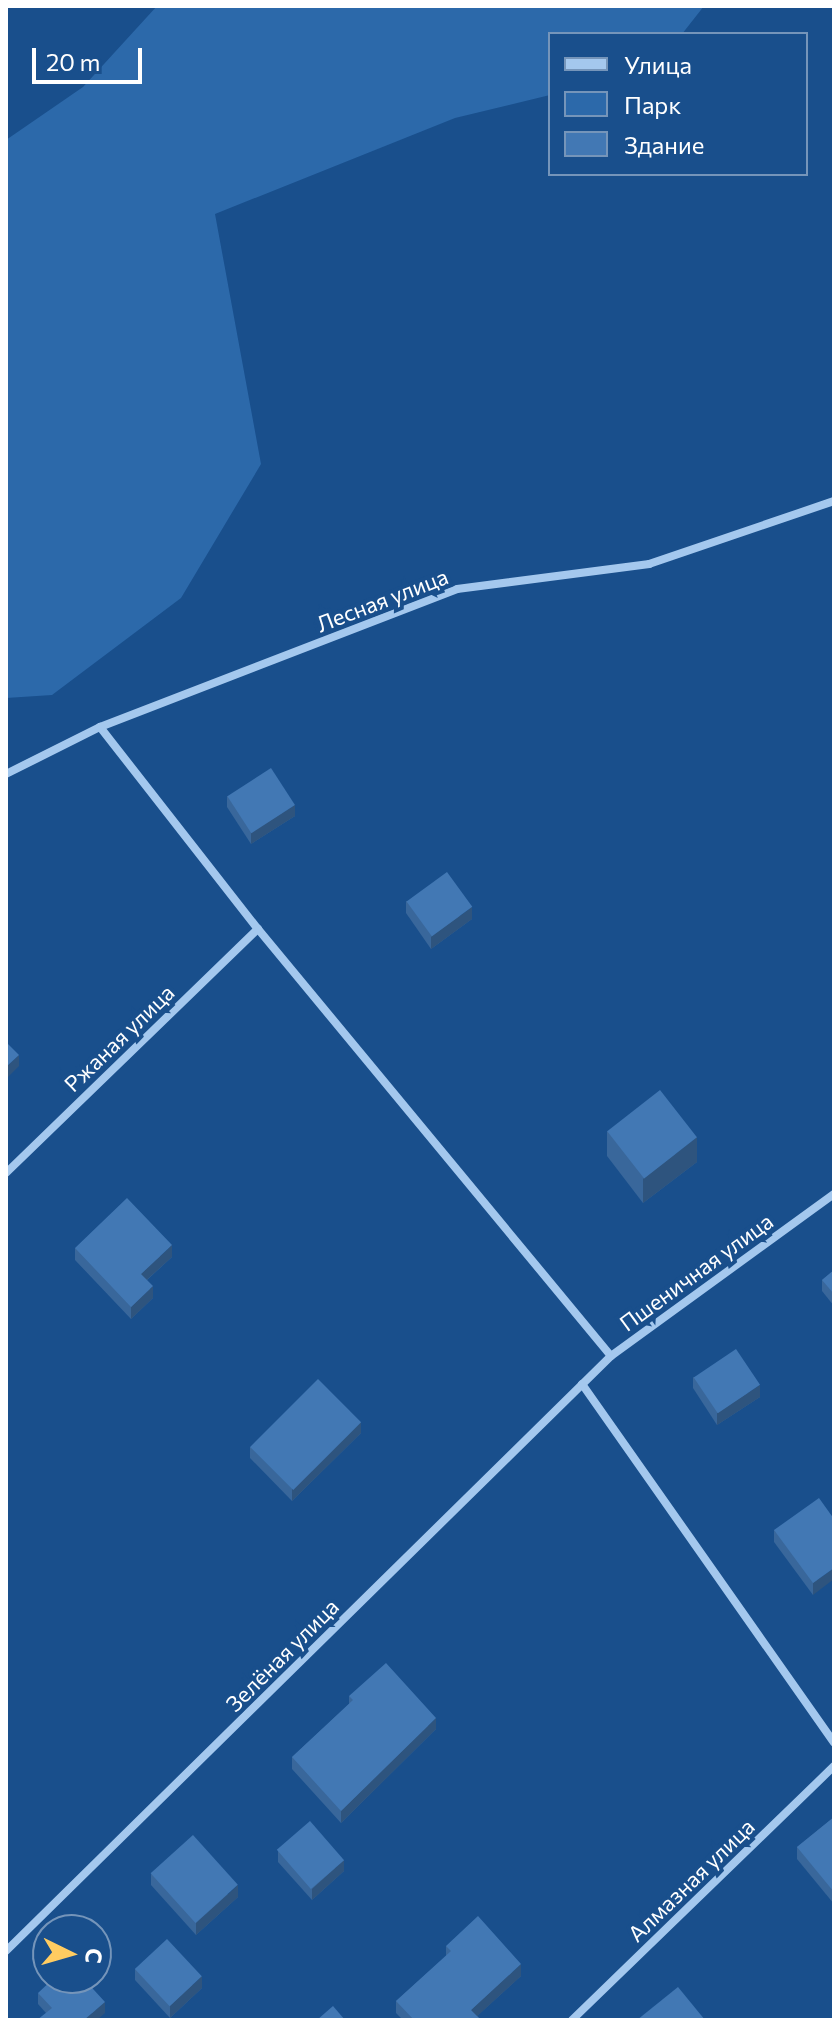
<!DOCTYPE html>
<meta charset="utf-8">
<style>
body{margin:0}
#map{position:relative;width:840px;height:2026px;overflow:hidden;background:#194f8c;font-family:Commissioner,sans-serif}
div>[style]{position:absolute}
.green>*{inset:0;background:#2c69aa}
.minor>*{height:8px;margin:-4px;padding:0 4px;transform-origin:4px;border-radius:4px;background:#a4c8ee}
.wall>*{inset:0;background:#39679b}
.shaded-wall>*{inset:0;background:#2e547e}
.building>*{inset:0;background:#4278b4;transform-origin:0 0}
span{translate:-50% -50%;white-space:nowrap;text-align:center;line-height:1.15;-webkit-text-stroke:8px #194f8c;paint-order:stroke}
.street-label{font-size:22px;color:#fff}
.frame{position:absolute;inset:0;border:8px solid #fff;pointer-events:none}
.legend{position:absolute;left:548px;top:32px;width:260px;height:144px;box-sizing:border-box;background:#194f8c;border:2px solid #7595ba;margin:0;padding:10px 14px;list-style:none;font-size:24px;color:#fff}
.legend li{display:flex;align-items:center;gap:16px;height:40px}
.legend b{width:40px;border:2px solid #7595ba}
.north{position:absolute;left:32px;top:1914px;width:80px;height:80px;box-sizing:border-box;background:#194f8c;border:2px solid #7595ba;border-radius:50%;rotate:95deg;font-size:22px;font-weight:700;line-height:32px;text-align:center;color:#fff}
.north::after{content:'';display:block;margin:auto;width:28px;height:36px;background:#ffcc61;clip-path:polygon(50% 0,100% 100%,50% 72%,0 100%)}
.scale{position:absolute;left:32px;top:48px;width:110px;height:36px;box-sizing:border-box;border:4px solid #fff;border-top:0;padding-left:10px;font-size:24px;line-height:28px;white-space:nowrap;color:#fff;-webkit-text-stroke:6px #194f8c;paint-order:stroke}
</style>
<div id="map">
<div class="green">
<div style="clip-path:polygon(157px 6px,704px 6px,682px 34px,550px 34px,550px 95px,455px 118px,215px 214px,261px 464px,181px 598px,52px 695px,6px 698px,6px 140px,83px 87px)"></div>
</div>
<div class="minor">
<div style="left:100px;top:727px;width:256px;rotate:52deg"></div>
<div style="left:258px;top:929px;width:554px;rotate:50.42deg"></div>
<div style="left:6px;top:774px;width:105px;rotate:-26.6deg"></div>
<div style="left:100px;top:727px;width:383px;rotate:-21.1deg"></div>
<div style="left:457px;top:589px;width:194px;rotate:-7.4deg"></div>
<div style="left:649px;top:564px;width:195px;rotate:-18.8deg"></div>
<div style="left:6px;top:1173px;width:351px;rotate:-44.1deg"></div>
<div style="left:582px;top:1384px;width:438px;rotate:54.9deg"></div>
<div style="left:6px;top:1951px;width:849px;rotate:-44.52deg"></div>
<div style="left:611px;top:1356px;width:276px;rotate:-36deg"></div>
<div style="left:572px;top:2020px;width:365px;rotate:-44.1deg"></div>
</div>
<div class="wall">
<div style="clip-path:polygon(227px 796px,295px 816px,251px 844px,227px 807px)"></div>
<div style="clip-path:polygon(406px 901px,472px 919px,431px 949px,406px 913px)"></div>
<div style="clip-path:polygon(607px 1131px,697px 1162px,643px 1203px,607px 1156px)"></div>
<div style="clip-path:polygon(75px 1248px,172px 1257px,147px 1280px,153px 1298px,131px 1319px,75px 1260px)"></div>
<div style="clip-path:polygon(834px 1270px,834px 1306px,822px 1291px,822px 1280px)"></div>
<div style="clip-path:polygon(693px 1377px,760px 1397px,717px 1425px,693px 1388px)"></div>
<div style="clip-path:polygon(361px 1433px,292px 1501px,250px 1458px,250px 1447px)"></div>
<div style="clip-path:polygon(834px 1519px,813px 1595px,774px 1542px,774px 1530px)"></div>
<div style="clip-path:polygon(349px 1696px,436px 1729px,341px 1823px,292px 1769px,292px 1757px,349px 1704px)"></div>
<div style="clip-path:polygon(834px 1817px,834px 1904px,797px 1859px,797px 1847px)"></div>
<div style="clip-path:polygon(278px 1851px,344px 1871px,312px 1900px,278px 1862px)"></div>
<div style="clip-path:polygon(151px 1874px,238px 1897px,196px 1935px,151px 1885px)"></div>
<div style="clip-path:polygon(446px 1946px,521px 1976px,477px 2016px,481px 2020px,403px 2020px,396px 2013px,396px 2001px,446px 1956px)"></div>
<div style="clip-path:polygon(135px 1969px,202px 1988px,170px 2018px,135px 1980px)"></div>
<div style="clip-path:polygon(38px 1993px,105px 2013px,46px 2013px,38px 2004px)"></div>
</div>
<div class="shaded-wall">
<div style="clip-path:polygon(295px 805px,295px 816px,251px 844px,251px 832px)"></div>
<div style="clip-path:polygon(472px 907px,472px 919px,431px 949px,431px 937px)"></div>
<div style="clip-path:polygon(19px 1055px,19px 1066px,6px 1079px,6px 1067px)"></div>
<div style="clip-path:polygon(697px 1137px,697px 1162px,643px 1203px,643px 1179px)"></div>
<div style="clip-path:polygon(172px 1245px,172px 1257px,141px 1285px,141px 1274px)"></div>
<div style="clip-path:polygon(153px 1286px,153px 1298px,131px 1319px,131px 1307px)"></div>
<div style="clip-path:polygon(760px 1385px,760px 1397px,717px 1425px,717px 1413px)"></div>
<div style="clip-path:polygon(361px 1422px,361px 1433px,292px 1501px,292px 1489px)"></div>
<div style="clip-path:polygon(834px 1568px,834px 1579px,813px 1595px,813px 1583px)"></div>
<div style="clip-path:polygon(436px 1718px,436px 1729px,341px 1823px,341px 1811px)"></div>
<div style="clip-path:polygon(344px 1860px,344px 1871px,312px 1900px,312px 1889px)"></div>
<div style="clip-path:polygon(238px 1885px,238px 1897px,196px 1935px,196px 1923px)"></div>
<div style="clip-path:polygon(521px 1964px,521px 1976px,473px 2020px,471px 2010px)"></div>
<div style="clip-path:polygon(202px 1976px,202px 1988px,170px 2018px,170px 2006px)"></div>
<div style="clip-path:polygon(105px 2002px,105px 2013px,97px 2020px,84px 2020px)"></div>
</div>
<div class="building">
<div style="left:271px;top:768px;width:44px;height:52px;rotate:57deg"></div>
<div style="left:447px;top:872px;width:43px;height:50px;rotate:54deg"></div>
<div style="clip-path:polygon(6px 1042px,19px 1055px,6px 1067px)"></div>
<div style="left:660px;top:1090px;width:60px;height:67px;rotate:52deg"></div>
<div style="clip-path:polygon(127px 1198px,172px 1245px,141px 1274px,153px 1286px,131px 1307px,75px 1248px)"></div>
<div style="clip-path:polygon(834px 1270px,834px 1294px,822px 1280px)"></div>
<div style="left:736px;top:1349px;width:43px;height:51px;rotate:56deg"></div>
<div style="left:318px;top:1379px;width:61px;height:96px;rotate:45deg"></div>
<div style="clip-path:polygon(819px 1498px,834px 1519px,834px 1568px,813px 1583px,774px 1530px)"></div>
<div style="clip-path:polygon(386px 1663px,436px 1718px,341px 1811px,292px 1757px,353px 1700px,349px 1696px)"></div>
<div style="clip-path:polygon(834px 1817px,834px 1892px,797px 1847px)"></div>
<div style="left:310px;top:1821px;width:52px;height:44px;rotate:49deg"></div>
<div style="left:193px;top:1835px;width:67px;height:57px;rotate:48deg"></div>
<div style="clip-path:polygon(478px 1916px,521px 1964px,471px 2010px,481px 2020px,414px 2020px,396px 2001px,451px 1951px,446px 1946px)"></div>
<div style="left:167px;top:1939px;width:51px;height:44px;rotate:47deg"></div>
<div style="clip-path:polygon(54px 1978px,83px 1978px,105px 2002px,84px 2020px,37px 2020px,52px 2008px,38px 1993px)"></div>
<div style="clip-path:polygon(678px 1987px,705px 2020px,637px 2020px)"></div>
<div style="clip-path:polygon(333px 2006px,345px 2020px,317px 2020px)"></div>
</div>
<div class="street-label">
<span style="left:382px;top:600px;rotate:-21deg">Лесная улица</span>
<span style="left:119px;top:1038px;rotate:-44deg">Ржаная улица</span>
<span style="left:696px;top:1272px;rotate:-36deg">Пшеничная улица</span>
<span style="left:282px;top:1655px;rotate:-45deg">Зелёная улица</span>
<span style="left:691px;top:1880px;rotate:-44deg">Алмазная улица</span>
</div>
<div class="frame"></div>
<ul class="legend">
<li><b style="height:10px;background:#a4c8ee"></b>Улица</li>
<li><b style="height:22px;background:#2c69aa"></b>Парк</li>
<li><b style="height:22px;background:#4278b4"></b>Здание</li>
</ul>
<div class="north">С</div>
<div class="scale">20 m</div>
</div>
